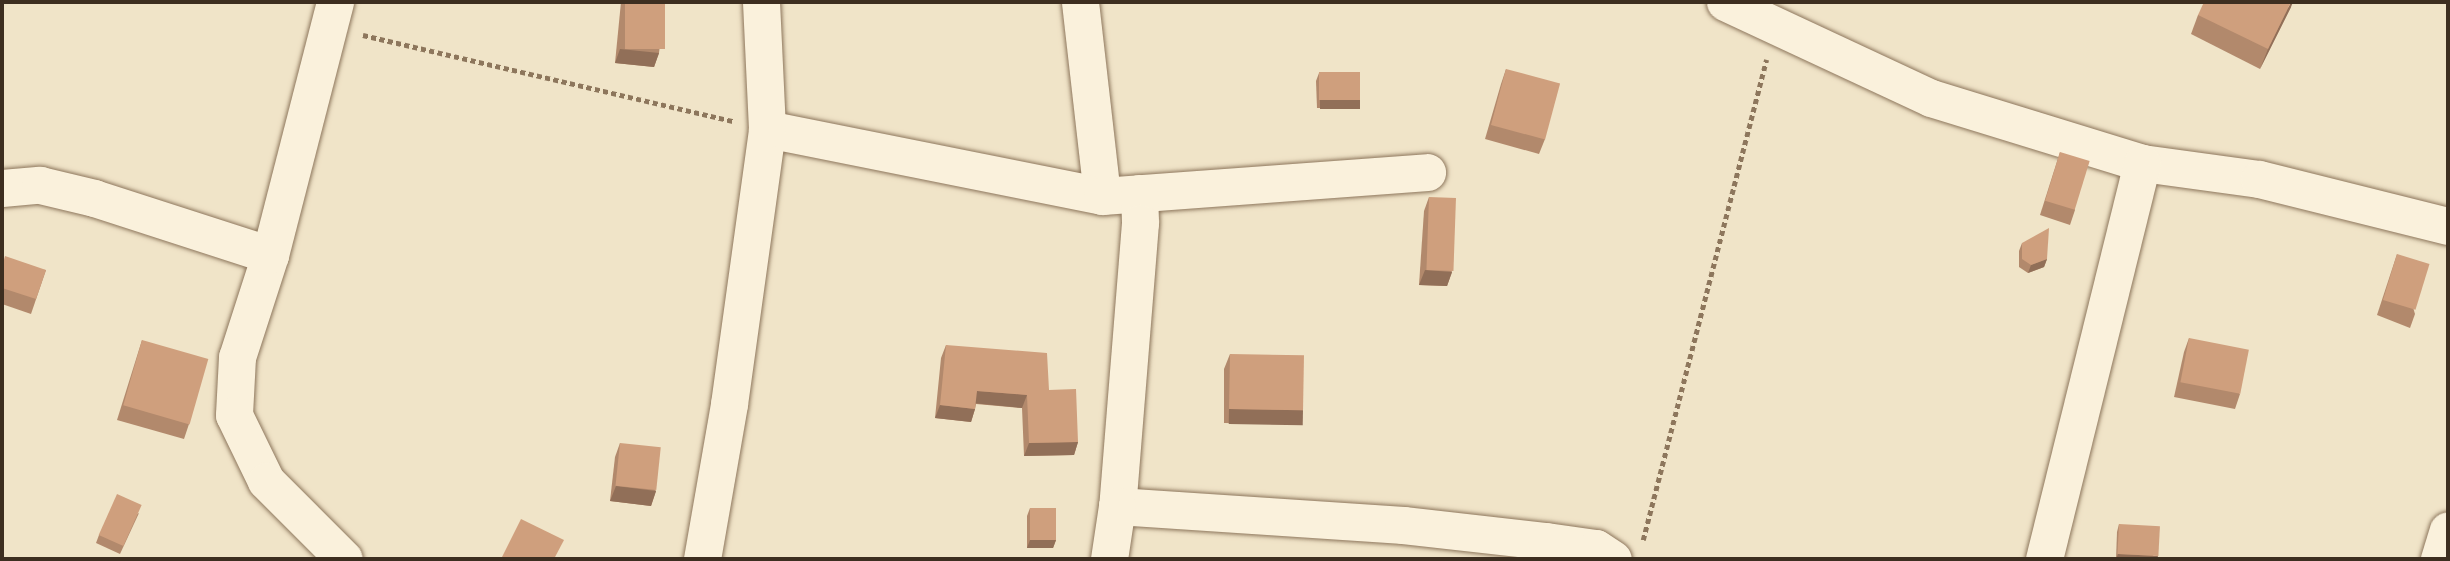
<!DOCTYPE html>
<style>
body{margin:0}
#map{position:relative;width:2450px;height:561px;overflow:hidden;background:#f0e4c8;font-family:Spectral,serif}
div>[style]{position:absolute}
.path>*{height:4.5px;margin-top:-2.25px;transform-origin:0;background:repeating-linear-gradient(90deg,#8d765c 0 5px,transparent 0 8.5px)}
.roads{filter:drop-shadow(0 0 2px #8d765c) drop-shadow(0 0 2px #8d765c)}
.minor>*{height:37px;margin:-18.5px;padding:0 18.5px;transform-origin:18.5px;border-radius:18.5px;background:#faf1dc}
.wall>*{inset:0;background:#b2896c}
.shaded-wall>*{inset:0;background:#916f58;transform-origin:0 0}
.building>*{inset:0;background:#cf9f7d;transform-origin:0 0}
span{translate:-50% -50%;white-space:nowrap;text-align:center;line-height:1.15;-webkit-text-stroke:5px #f7eed8;paint-order:stroke}
.frame{position:absolute;inset:0;border:4px solid #3d2e20;pointer-events:none}
</style>
<div id="map">
<div class="path">
<div style="left:363px;top:35px;width:380px;rotate:13.1deg"></div>
<div style="left:1643px;top:540px;width:496px;rotate:-75.6deg"></div>
</div>
<div class="roads">
<div class="minor">
<div style="left:335px;top:2px;width:261px;rotate:104.4deg"></div>
<div style="left:270px;top:255px;width:107px;rotate:107.9deg"></div>
<div style="left:237px;top:357px;width:58px;rotate:93deg"></div>
<div style="left:234px;top:415px;width:73px;rotate:64.1deg"></div>
<div style="left:266px;top:481px;width:110px;rotate:45deg"></div>
<div style="left:1080px;top:2px;width:195px;rotate:83.5deg"></div>
<div style="left:1725px;top:2px;width:227px;rotate:25deg"></div>
<div style="left:1931px;top:98px;width:221px;rotate:17.1deg"></div>
<div style="left:2142px;top:163px;width:118px;rotate:7.8deg"></div>
<div style="left:2259px;top:179px;width:195px;rotate:14deg"></div>
<div style="left:767px;top:129px;width:342px;rotate:11.3deg"></div>
<div style="left:1102px;top:196px;width:326px;rotate:-4.2deg"></div>
<div style="left:2px;top:188px;width:38px;rotate:-5deg"></div>
<div style="left:40px;top:185px;width:56px;rotate:13.5deg"></div>
<div style="left:94px;top:198px;width:185px;rotate:17.9deg"></div>
<div style="left:1139px;top:193px;width:30px;rotate:88deg"></div>
<div style="left:1140px;top:223px;width:284px;rotate:94.6deg"></div>
<div style="left:1117px;top:506px;width:287px;rotate:3.8deg"></div>
<div style="left:1403px;top:525px;width:144px;rotate:6.4deg"></div>
<div style="left:1546px;top:541px;width:50px;rotate:8deg"></div>
<div style="left:1596px;top:548px;width:20px;rotate:33deg"></div>
<div style="left:702px;top:559px;width:157px;rotate:-80.1deg"></div>
<div style="left:729px;top:404px;width:278px;rotate:-82.1deg"></div>
<div style="left:767px;top:129px;width:127px;rotate:-92.7deg"></div>
<div style="left:1109px;top:559px;width:54px;rotate:-81.4deg"></div>
<div style="left:2044px;top:559px;width:408px;rotate:-76.1deg"></div>
<div style="left:2439px;top:559px;width:30px;rotate:-73deg"></div>
</div>
</div>
<div class="wall">
<div style="clip-path:polygon(621px 2px,665px 2px,659px 53px,654px 67px,615px 63px)"></div>
<div style="clip-path:polygon(2291px 7px,2260px 69px,2191px 34px,2198px 15px)"></div>
<div style="clip-path:polygon(1506px 69px,1545px 139px,1539px 154px,1485px 139px,1501px 84px)"></div>
<div style="clip-path:polygon(1319px 73px,1360px 100px,1358px 108px,1317px 108px,1316px 81px)"></div>
<div style="clip-path:polygon(2060px 152px,2075px 210px,2070px 225px,2040px 215px)"></div>
<div style="clip-path:polygon(1429px 197px,1452px 272px,1447px 286px,1419px 285px,1424px 211px)"></div>
<div style="clip-path:polygon(2022px 243px,2047px 259px,2044px 267px,2028px 273px,2019px 267px,2019px 251px)"></div>
<div style="clip-path:polygon(2397px 254px,2415px 314px,2410px 328px,2377px 315px)"></div>
<div style="clip-path:polygon(2px 266px,46px 270px,31px 314px,2px 304px)"></div>
<div style="clip-path:polygon(2189px 338px,2240px 394px,2235px 409px,2174px 397px,2184px 352px)"></div>
<div style="clip-path:polygon(142px 340px,189px 424px,184px 439px,117px 420px)"></div>
<div style="clip-path:polygon(946px 345px,1049px 390px,1078px 442px,1074px 455px,1024px 456px,1022px 408px,976px 404px,975px 409px,971px 422px,935px 418px,941px 358px)"></div>
<div style="clip-path:polygon(1230px 354px,1303px 410px,1297px 424px,1224px 423px,1224px 369px)"></div>
<div style="clip-path:polygon(620px 443px,656px 491px,651px 506px,610px 501px,615px 457px)"></div>
<div style="clip-path:polygon(1030px 508px,1056px 540px,1053px 548px,1027px 548px,1027px 516px)"></div>
<div style="clip-path:polygon(139px 513px,120px 554px,96px 543px,99px 535px)"></div>
<div style="clip-path:polygon(2119px 524px,2157px 559px,2116px 559px,2117px 532px)"></div>
</div>
<div class="shaded-wall">
<div style="clip-path:polygon(2291px 2px,2293px 2px,2291px 7px,2260px 69px,2268px 49px)"></div>
<div style="clip-path:polygon(620px 49px,659px 53px,654px 67px,615px 63px)"></div>
<div style="left:1320px;top:100px;width:40px;height:9px"></div>
<div style="clip-path:polygon(2047px 259px,2044px 267px,2028px 273px,2031px 265px)"></div>
<div style="clip-path:polygon(1425px 270px,1452px 272px,1447px 286px,1419px 285px)"></div>
<div style="clip-path:polygon(977px 391px,1027px 395px,1022px 408px,972px 403px)"></div>
<div style="clip-path:polygon(940px 405px,975px 409px,971px 422px,935px 418px)"></div>
<div style="left:1229px;top:409px;width:74px;height:15px;rotate:1deg"></div>
<div style="clip-path:polygon(1078px 442px,1074px 455px,1024px 456px,1029px 443px)"></div>
<div style="clip-path:polygon(616px 486px,656px 491px,651px 506px,610px 501px)"></div>
<div style="clip-path:polygon(1030px 540px,1056px 540px,1053px 548px,1027px 548px)"></div>
<div style="clip-path:polygon(2118px 554px,2158px 556px,2157px 559px,2116px 559px)"></div>
</div>
<div class="building">
<div style="left:625px;top:2px;width:40px;height:47px"></div>
<div style="clip-path:polygon(2204px 2px,2291px 2px,2268px 49px,2198px 15px)"></div>
<div style="left:1506px;top:69px;width:56px;height:58px;rotate:15deg"></div>
<div style="left:1360px;top:72px;width:28px;height:41px;rotate:90deg"></div>
<div style="left:2060px;top:152px;width:31px;height:51px;rotate:17deg"></div>
<div style="left:1429px;top:197px;width:27px;height:73px;rotate:2deg"></div>
<div style="clip-path:polygon(2049px 228px,2047px 259px,2031px 265px,2022px 259px,2022px 243px)"></div>
<div style="left:2397px;top:254px;width:34px;height:48px;rotate:17deg"></div>
<div style="clip-path:polygon(5px 256px,46px 270px,36px 299px,2px 288px,2px 267px)"></div>
<div style="left:2189px;top:338px;width:61px;height:45px;rotate:11deg"></div>
<div style="left:142px;top:340px;width:69px;height:68px;rotate:16deg"></div>
<div style="clip-path:polygon(946px 345px,1047px 353px,1049px 390px,1076px 389px,1078px 442px,1029px 443px,1027px 395px,977px 391px,975px 409px,940px 405px)"></div>
<div style="left:1230px;top:354px;width:74px;height:55px;rotate:1deg"></div>
<div style="left:620px;top:443px;width:41px;height:43px;rotate:6deg"></div>
<div style="left:117px;top:494px;width:27px;height:45px;rotate:24deg"></div>
<div style="left:1030px;top:508px;width:26px;height:32px"></div>
<div style="clip-path:polygon(521px 519px,564px 540px,554px 559px,501px 559px)"></div>
<div style="left:2119px;top:524px;width:41px;height:30px;rotate:3deg"></div>
</div>
<div class="frame"></div>
</div>
